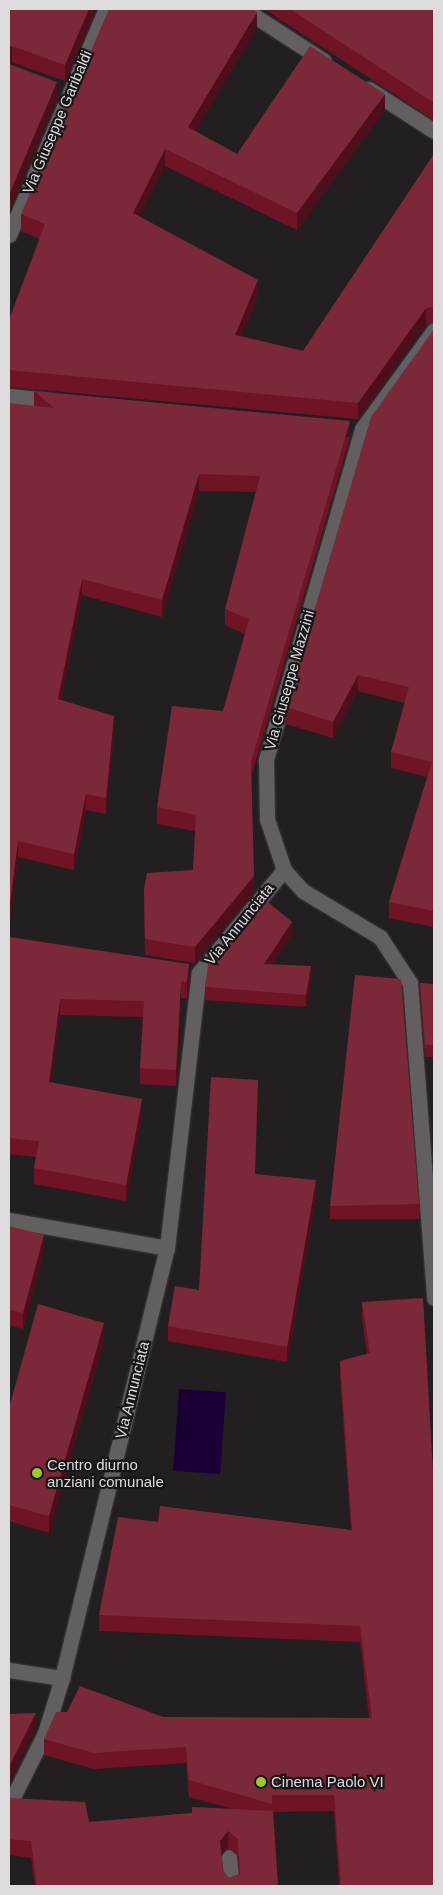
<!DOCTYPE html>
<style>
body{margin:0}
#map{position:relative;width:443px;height:1895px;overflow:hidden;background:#231f21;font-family:Helvetica,sans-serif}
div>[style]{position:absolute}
.water>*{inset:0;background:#1a0034;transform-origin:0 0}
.roads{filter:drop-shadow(0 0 1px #3e3b3c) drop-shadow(0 0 1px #3e3b3c)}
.minor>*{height:15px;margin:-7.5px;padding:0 7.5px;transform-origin:7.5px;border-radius:7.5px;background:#635f60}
.wall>*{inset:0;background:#6f1425;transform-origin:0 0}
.shaded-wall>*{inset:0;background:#4c0f1b;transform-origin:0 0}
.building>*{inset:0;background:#7b2938}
.dots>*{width:14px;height:14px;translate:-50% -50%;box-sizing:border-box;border:2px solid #191617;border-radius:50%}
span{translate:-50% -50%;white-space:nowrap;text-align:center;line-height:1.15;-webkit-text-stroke:4.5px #191617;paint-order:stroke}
.street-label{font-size:15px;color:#dddbdc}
.poi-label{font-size:15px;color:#dddbdc}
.left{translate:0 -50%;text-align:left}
.frame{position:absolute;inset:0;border:10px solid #dddbdc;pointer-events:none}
</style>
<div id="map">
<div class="water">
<div style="left:179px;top:1389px;width:47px;height:82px;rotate:4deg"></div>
</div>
<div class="roads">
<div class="minor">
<div style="left:244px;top:9px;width:95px;rotate:33deg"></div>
<div style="left:369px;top:89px;width:77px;rotate:32.9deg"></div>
<div style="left:9px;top:235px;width:246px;rotate:-66.8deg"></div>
<div style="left:434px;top:330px;width:122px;rotate:126deg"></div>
<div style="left:362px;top:429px;width:345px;rotate:106.2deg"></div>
<div style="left:266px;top:760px;width:59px;rotate:89deg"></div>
<div style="left:267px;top:819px;width:54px;rotate:71.6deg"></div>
<div style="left:284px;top:870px;width:28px;rotate:48deg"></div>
<div style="left:303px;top:891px;width:90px;rotate:30.9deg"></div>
<div style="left:380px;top:937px;width:55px;rotate:56.9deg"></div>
<div style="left:410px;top:983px;width:316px;rotate:85.6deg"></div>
<div style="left:9px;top:396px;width:46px;rotate:6.2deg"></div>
<div style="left:9px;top:1220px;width:160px;rotate:10deg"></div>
<div style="left:9px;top:1670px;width:54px;rotate:8.6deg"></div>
<div style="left:9px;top:1805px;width:80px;rotate:-63.4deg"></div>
<div style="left:45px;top:1733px;width:58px;rotate:-72.8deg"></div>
<div style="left:62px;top:1678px;width:443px;rotate:-76.3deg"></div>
<div style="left:167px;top:1248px;width:277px;rotate:-83.4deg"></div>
<div style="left:199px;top:973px;width:134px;rotate:-50.5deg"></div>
<div style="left:229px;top:1857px;width:29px;rotate:84deg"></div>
</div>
</div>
<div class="wall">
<div style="clip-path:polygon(9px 9px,96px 9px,65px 81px,12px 62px)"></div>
<div style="clip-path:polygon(262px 9px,434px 9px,434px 120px,267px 11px)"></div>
<div style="clip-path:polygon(257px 28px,195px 131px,237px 154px,385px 110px,297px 230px,165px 166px,139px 216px,258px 296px,241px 336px,303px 351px,434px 154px,434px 323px,426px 324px,358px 419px,9px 387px,9px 320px,40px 239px,21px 231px,21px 214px)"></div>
<div style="clip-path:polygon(434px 329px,434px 927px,389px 918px,389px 902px,427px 777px,391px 768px,391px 752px,405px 703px,358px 691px,333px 738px,286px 724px,286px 707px)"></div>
<div style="clip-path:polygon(34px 391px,350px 437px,251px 777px,254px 892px,195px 963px,145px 955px,144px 889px,193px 870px,195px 831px,157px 824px,157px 807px,223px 711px,245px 634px,225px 625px,225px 609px,256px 492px,199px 491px,162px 617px,82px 595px,61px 700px,114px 732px,106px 814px,86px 810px,74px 870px,18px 857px,9px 927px,34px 406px)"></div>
<div style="clip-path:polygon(292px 934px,272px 965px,311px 978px,306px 1007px,205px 1000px,205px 987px)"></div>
<div style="clip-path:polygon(9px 937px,189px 981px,187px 998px,181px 998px,176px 1086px,140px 1084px,140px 1068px,143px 1017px,60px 1015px,51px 1082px,142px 1115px,126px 1201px,34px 1184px,34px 1168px,36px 1157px,9px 1154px)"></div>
<div style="clip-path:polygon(434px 972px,434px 1057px,425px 1057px,420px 995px,420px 983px,433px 984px)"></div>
<div style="clip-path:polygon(256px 1174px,316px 1195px,287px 1362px,168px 1341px,168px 1326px,199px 1290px)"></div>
<div style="left:419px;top:1204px;width:15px;height:89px;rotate:90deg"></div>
<div style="clip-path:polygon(9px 1226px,44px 1250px,23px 1329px,9px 1325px)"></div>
<div style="clip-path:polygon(evenodd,362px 1302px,434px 1489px,434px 1886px,339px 1886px,334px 1811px,273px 1812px,278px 1886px,35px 1886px,31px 1858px,9px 1855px,9px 1798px,89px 1822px,192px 1813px,192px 1807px,233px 1809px,189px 1797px,186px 1763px,94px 1769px,44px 1755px,44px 1739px,163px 1717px,369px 1718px,360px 1642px,99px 1631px,99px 1615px,158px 1522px,351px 1530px,340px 1377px,340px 1361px,367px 1354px,362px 1318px,362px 1302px,228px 1848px,238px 1856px,239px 1874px,229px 1878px,223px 1871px,221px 1856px,228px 1848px)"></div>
<div style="clip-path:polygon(104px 1340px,49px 1533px,9px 1521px,9px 1408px)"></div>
</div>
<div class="shaded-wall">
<div style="clip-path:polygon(89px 9px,96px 9px,65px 81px,65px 65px)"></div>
<div style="clip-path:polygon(257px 12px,257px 28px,188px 143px,188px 127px)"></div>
<div style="clip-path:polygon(12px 46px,12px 62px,9px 64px,9px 47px)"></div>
<div style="clip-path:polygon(57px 82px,57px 98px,9px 212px,9px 195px)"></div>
<div style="clip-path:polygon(385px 94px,385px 110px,297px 230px,297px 213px)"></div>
<div style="clip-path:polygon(165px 149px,165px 166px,133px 229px,133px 213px)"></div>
<div style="clip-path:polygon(258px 280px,258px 296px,235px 352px,235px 335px)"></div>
<div style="clip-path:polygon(426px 308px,426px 324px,358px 419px,358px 403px)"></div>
<div style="left:350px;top:421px;width:16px;height:355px;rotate:90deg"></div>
<div style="clip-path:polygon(199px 474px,199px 491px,162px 617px,162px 600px)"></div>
<div style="clip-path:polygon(82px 579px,82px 595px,58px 716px,58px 699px)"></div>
<div style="clip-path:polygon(358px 675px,358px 691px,333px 738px,333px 722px)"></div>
<div style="clip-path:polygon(114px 716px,114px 732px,106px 814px,106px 798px)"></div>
<div style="clip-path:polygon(86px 794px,86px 810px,74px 870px,74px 854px)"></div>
<div style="clip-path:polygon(18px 841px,18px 857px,9px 927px,9px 911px)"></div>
<div style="clip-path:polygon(254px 876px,254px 892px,195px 963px,195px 947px)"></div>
<div style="clip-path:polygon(292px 922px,292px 934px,264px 977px,264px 964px)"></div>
<div style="clip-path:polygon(189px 964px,189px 981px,187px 998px,187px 982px)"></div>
<div style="clip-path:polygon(311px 966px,311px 978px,306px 1007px,306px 995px)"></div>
<div style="clip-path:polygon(181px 981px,181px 998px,176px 1086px,176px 1070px)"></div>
<div style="clip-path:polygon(60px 999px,60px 1015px,49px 1098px,49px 1082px)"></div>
<div style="clip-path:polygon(142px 1099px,142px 1115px,126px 1201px,126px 1185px)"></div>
<div style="clip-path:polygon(316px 1180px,316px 1195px,287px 1362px,287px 1347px)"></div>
<div style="clip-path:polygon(44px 1235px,44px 1250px,23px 1329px,23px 1313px)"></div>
<div style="clip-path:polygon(104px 1323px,104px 1340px,49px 1533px,49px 1516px)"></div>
<div style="clip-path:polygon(36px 1713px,36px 1729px,9px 1783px,9px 1767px)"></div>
<div style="clip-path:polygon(228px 1831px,228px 1848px,220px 1857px,220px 1841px)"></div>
</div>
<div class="building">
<div style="clip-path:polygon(9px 9px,89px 9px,65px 65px,12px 46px,9px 47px)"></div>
<div style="clip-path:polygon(109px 9px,252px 9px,257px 12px,188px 127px,237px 154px,310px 46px,385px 94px,297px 213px,165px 149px,133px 213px,258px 280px,235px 335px,303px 351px,434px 154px,434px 307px,426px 308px,358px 403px,9px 370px,9px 320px,45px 224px,21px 214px)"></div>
<div style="clip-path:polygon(290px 9px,434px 9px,434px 103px)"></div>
<div style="clip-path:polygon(9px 64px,57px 82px,9px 195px)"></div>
<div style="clip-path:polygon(434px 329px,434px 911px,389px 902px,432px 762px,391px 752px,409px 687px,358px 675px,333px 722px,286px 707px,371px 417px)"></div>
<div style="clip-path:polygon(34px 391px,350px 421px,251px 762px,254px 876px,195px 947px,145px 939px,144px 889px,147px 873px,193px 870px,196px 815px,157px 807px,172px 706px,223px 711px,249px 619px,225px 609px,260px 476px,199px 474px,162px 600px,82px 579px,58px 699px,114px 716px,106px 798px,86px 794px,74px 854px,18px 841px,9px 911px,9px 403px,54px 408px)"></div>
<div style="clip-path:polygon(263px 898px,292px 922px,264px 964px,311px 966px,306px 995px,205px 987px,208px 965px)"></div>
<div style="clip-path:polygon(9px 937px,189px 964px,187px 982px,181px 981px,176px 1070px,140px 1068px,144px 1001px,60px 999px,49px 1082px,142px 1099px,126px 1185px,34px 1168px,39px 1141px,9px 1138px)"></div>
<div style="clip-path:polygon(433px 972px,434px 972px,434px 1045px,425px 1045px,420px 983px,433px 984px)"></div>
<div style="clip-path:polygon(355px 975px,401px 979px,419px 1204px,330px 1206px)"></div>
<div style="clip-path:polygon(211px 1077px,258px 1080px,255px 1174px,316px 1180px,287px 1347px,168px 1326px,175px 1286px,199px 1290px)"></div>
<div style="clip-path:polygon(9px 1226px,44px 1235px,23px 1313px,9px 1310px)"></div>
<div style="clip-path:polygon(423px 1298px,434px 1489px,434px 1886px,341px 1886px,334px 1795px,272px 1795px,272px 1804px,189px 1780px,186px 1747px,94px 1753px,44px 1739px,56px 1712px,67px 1712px,80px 1686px,163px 1717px,372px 1718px,360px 1626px,99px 1615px,118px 1517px,158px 1522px,160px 1506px,352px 1530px,340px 1361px,370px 1353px,362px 1302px)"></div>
<div style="clip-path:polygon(38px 1304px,104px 1323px,49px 1516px,9px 1505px,9px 1408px)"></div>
<div style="clip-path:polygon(36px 1713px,9px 1767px,9px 1714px)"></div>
<div style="clip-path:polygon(evenodd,9px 1798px,85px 1802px,89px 1822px,192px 1813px,192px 1807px,273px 1811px,278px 1886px,37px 1886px,31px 1841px,9px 1839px,9px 1798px,228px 1831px,238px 1839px,240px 1874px,229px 1878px,223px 1871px,220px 1841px,228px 1831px)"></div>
</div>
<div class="dots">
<div style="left:37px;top:1473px;background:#9fca2d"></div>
<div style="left:261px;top:1782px;background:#9fca2d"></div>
</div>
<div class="street-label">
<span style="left:57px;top:122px;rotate:-67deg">Via Giuseppe Garibaldi</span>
<span style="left:289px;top:680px;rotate:-74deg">Via Giuseppe Mazzini</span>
<span style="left:239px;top:924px;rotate:-51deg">Via Annunciata</span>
<span style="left:132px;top:1390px;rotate:-76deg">Via Annunciata</span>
</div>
<div class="poi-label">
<span class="left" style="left:47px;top:1473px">Centro diurno<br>anziani comunale</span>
<span class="left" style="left:271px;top:1782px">Cinema Paolo VI</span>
</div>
<div class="frame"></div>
</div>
